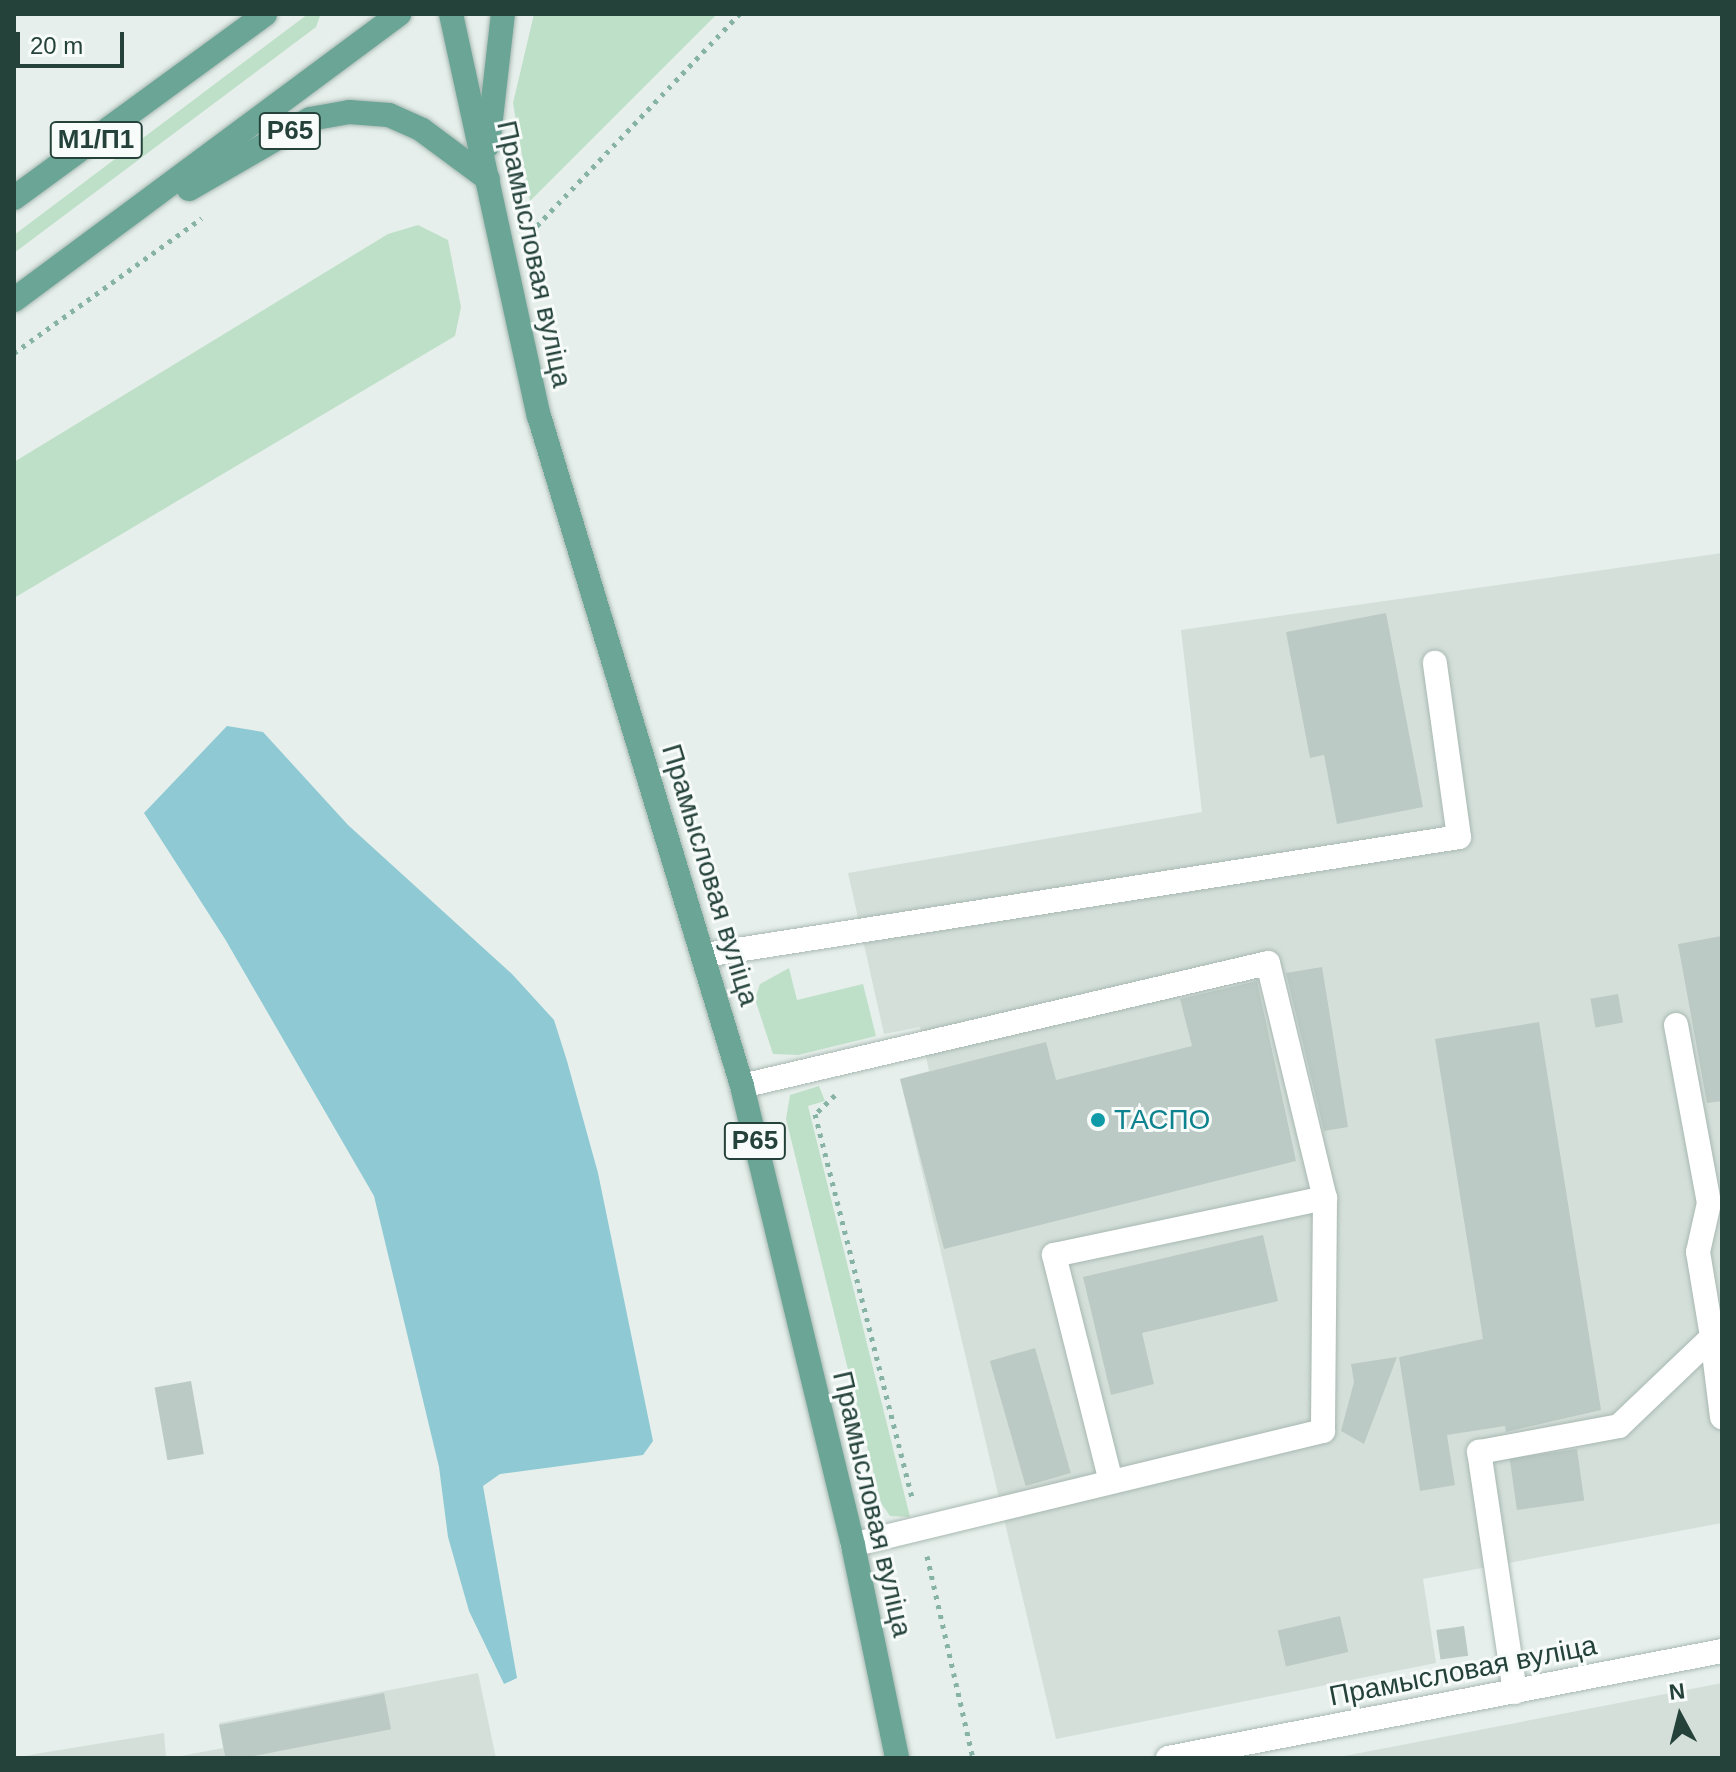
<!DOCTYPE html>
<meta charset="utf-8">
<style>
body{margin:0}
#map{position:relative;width:1736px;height:1772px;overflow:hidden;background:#e6efeb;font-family:Arial,sans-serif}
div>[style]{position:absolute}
.built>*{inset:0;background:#d4dfda}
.green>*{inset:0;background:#bfe0c8}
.water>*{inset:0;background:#8ec9d4}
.building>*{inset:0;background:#bbcac4;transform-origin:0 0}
.path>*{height:5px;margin-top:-2.5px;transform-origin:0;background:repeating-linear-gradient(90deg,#86b3a5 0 4px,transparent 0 10px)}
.roads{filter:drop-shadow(0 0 2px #a8b8b2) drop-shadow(0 0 2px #a8b8b2)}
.minor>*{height:24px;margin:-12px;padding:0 12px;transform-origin:12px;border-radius:12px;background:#fff}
.major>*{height:24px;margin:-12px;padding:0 12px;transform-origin:12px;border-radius:12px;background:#6aa596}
.dots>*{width:22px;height:22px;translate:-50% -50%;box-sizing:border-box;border:4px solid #f7fbf9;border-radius:50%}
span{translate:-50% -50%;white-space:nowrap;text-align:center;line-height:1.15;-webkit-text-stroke:6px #f7fbf9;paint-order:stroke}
.shield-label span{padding:2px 6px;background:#f7fbf9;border:2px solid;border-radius:6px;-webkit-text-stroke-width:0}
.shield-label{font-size:26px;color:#24423a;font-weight:700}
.street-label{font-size:28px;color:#24423a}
.culture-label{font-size:28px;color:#0d838f}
.left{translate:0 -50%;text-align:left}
.frame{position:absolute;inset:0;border:16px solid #24423a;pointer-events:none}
.north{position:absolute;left:1640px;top:1676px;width:80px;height:80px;-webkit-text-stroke:6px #f7fbf9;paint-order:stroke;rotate:353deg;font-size:22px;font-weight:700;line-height:32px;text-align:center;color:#24423a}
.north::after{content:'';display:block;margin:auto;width:28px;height:36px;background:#24423a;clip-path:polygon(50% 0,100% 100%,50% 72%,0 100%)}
.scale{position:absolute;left:16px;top:32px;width:108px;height:36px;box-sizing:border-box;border:4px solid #24423a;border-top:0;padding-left:10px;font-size:24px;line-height:28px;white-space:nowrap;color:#24423a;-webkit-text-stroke:6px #f7fbf9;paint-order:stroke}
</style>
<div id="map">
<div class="built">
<div style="clip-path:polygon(1722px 553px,1722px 1523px,1423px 1579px,1436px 1663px,1056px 1739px,900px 1079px,929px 1071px,920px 1027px,884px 1034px,848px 873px,1202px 812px,1181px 630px)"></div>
<div style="clip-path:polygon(478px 1673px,496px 1758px,171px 1758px,223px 1748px,219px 1723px)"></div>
<div style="clip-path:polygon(1722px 1683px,1722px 1758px,1334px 1758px)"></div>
<div style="clip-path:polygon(164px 1733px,166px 1758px,17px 1758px,35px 1754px)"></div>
</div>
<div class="green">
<div style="clip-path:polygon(308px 14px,320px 16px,316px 27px,14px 253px,14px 235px)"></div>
<div style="clip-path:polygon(534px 14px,717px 14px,530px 201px,513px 103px)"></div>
<div style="clip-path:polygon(418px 225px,448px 240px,461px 307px,455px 336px,14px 598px,14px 462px,388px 234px)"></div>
<div style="clip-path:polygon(789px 968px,797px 1000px,863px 984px,876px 1036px,798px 1055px,773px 1054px,755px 999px,760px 984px)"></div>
<div style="clip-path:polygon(819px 1086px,825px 1101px,808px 1106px,910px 1517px,890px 1516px,881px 1503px,786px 1119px,790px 1095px)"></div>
</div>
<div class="water">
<div style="clip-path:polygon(227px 726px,263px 732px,348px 825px,512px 974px,554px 1020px,567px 1061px,598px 1173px,653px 1441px,643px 1455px,500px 1474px,483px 1486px,517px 1678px,504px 1684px,469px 1611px,448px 1537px,439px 1467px,374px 1196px,225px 939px,144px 813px)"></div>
</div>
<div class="building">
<div style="clip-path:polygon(1386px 613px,1423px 807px,1337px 824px,1324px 755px,1310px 758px,1286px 632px)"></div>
<div style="clip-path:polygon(1722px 936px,1722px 1101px,1707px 1103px,1678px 944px)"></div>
<div style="clip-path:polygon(1322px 967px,1348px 1127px,1324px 1131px,1286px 973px)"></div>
<div style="clip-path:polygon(1257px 981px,1296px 1161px,944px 1249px,900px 1079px,1046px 1042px,1056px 1080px,1192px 1046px,1180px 999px)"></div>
<div style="left:1618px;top:994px;width:29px;height:28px;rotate:80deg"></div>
<div style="clip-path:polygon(1539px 1022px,1601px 1410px,1506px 1432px,1505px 1426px,1447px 1435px,1455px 1485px,1420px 1491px,1399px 1357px,1483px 1339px,1435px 1039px)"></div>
<div style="clip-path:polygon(1263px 1235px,1278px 1301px,1142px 1333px,1154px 1384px,1111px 1395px,1083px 1277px)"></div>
<div style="left:1035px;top:1348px;width:130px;height:47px;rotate:74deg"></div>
<div style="clip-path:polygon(1397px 1357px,1364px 1444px,1341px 1431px,1354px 1382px,1351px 1364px)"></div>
<div style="left:191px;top:1381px;width:74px;height:37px;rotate:80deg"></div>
<div style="left:1577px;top:1449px;width:52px;height:68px;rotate:82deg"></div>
<div style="left:1340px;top:1616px;width:37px;height:64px;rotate:77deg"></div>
<div style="left:1464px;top:1626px;width:30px;height:28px;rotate:82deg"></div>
<div style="left:384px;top:1693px;width:37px;height:168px;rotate:79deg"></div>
</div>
<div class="path">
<div style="left:530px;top:233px;width:303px;rotate:-46.3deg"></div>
<div style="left:14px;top:353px;width:231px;rotate:-35.7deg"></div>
<div style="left:835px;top:1095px;width:28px;rotate:136deg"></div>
<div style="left:815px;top:1114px;width:398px;rotate:75.8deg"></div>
<div style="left:927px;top:1556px;width:207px;rotate:77.2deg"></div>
</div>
<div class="roads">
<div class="minor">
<div style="left:705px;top:955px;width:763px;rotate:-8.89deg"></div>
<div style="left:1459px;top:837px;width:176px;rotate:-97.9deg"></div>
<div style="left:1676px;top:1025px;width:181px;rotate:79.5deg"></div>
<div style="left:1709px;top:1203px;width:50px;rotate:102.7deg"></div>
<div style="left:1698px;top:1252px;width:86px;rotate:80.6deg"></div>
<div style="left:742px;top:1086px;width:540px;rotate:-13.16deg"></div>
<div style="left:1268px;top:963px;width:242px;rotate:76.4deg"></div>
<div style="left:1325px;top:1198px;width:233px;rotate:90.5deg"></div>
<div style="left:1323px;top:1431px;width:484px;rotate:166.4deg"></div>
<div style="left:1110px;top:1478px;width:230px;rotate:-104.1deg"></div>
<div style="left:1054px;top:1255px;width:277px;rotate:-11.9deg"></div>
<div style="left:1515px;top:1692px;width:243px;rotate:-98.5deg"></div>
<div style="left:1479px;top:1452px;width:142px;rotate:-10.5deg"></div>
<div style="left:1619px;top:1426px;width:129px;rotate:-43.7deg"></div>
<div style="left:1712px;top:1337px;width:81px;rotate:82.9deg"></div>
<div style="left:1168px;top:1758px;width:564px;rotate:-10.93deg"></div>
</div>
<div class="major">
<div style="left:451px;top:14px;width:412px;rotate:77.7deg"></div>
<div style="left:539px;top:416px;width:700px;rotate:73.14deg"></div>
<div style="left:742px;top:1086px;width:472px;rotate:76.4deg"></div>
<div style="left:853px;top:1545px;width:217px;rotate:78.3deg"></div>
<div style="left:488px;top:145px;width:132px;rotate:-83.5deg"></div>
<div style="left:189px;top:189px;width:140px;rotate:-30deg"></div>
<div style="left:310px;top:119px;width:40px;rotate:-10deg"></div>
<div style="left:349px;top:112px;width:40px;rotate:4.3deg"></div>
<div style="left:389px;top:115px;width:36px;rotate:24deg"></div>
<div style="left:422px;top:130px;width:82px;rotate:36.6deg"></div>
<div style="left:14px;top:198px;width:311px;rotate:-36.2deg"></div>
<div style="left:14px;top:300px;width:480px;rotate:-36.6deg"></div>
</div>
</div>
<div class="dots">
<div style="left:1098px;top:1120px;background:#0f9aa8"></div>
</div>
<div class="shield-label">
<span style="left:290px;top:131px">Р65</span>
<span style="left:96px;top:140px">М1/П1</span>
<span style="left:755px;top:1141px">Р65</span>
</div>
<div class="street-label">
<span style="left:534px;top:254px;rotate:78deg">Прамысловая вуліца</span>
<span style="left:710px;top:875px;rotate:73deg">Прамысловая вуліца</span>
<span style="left:872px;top:1504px;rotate:77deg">Прамысловая вуліца</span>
<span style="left:1463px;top:1671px;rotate:-11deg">Прамысловая вуліца</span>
</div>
<div class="culture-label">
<span class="left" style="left:1114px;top:1120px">ТАСПО</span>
</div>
<div class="frame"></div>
<div class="north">N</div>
<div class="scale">20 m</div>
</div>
